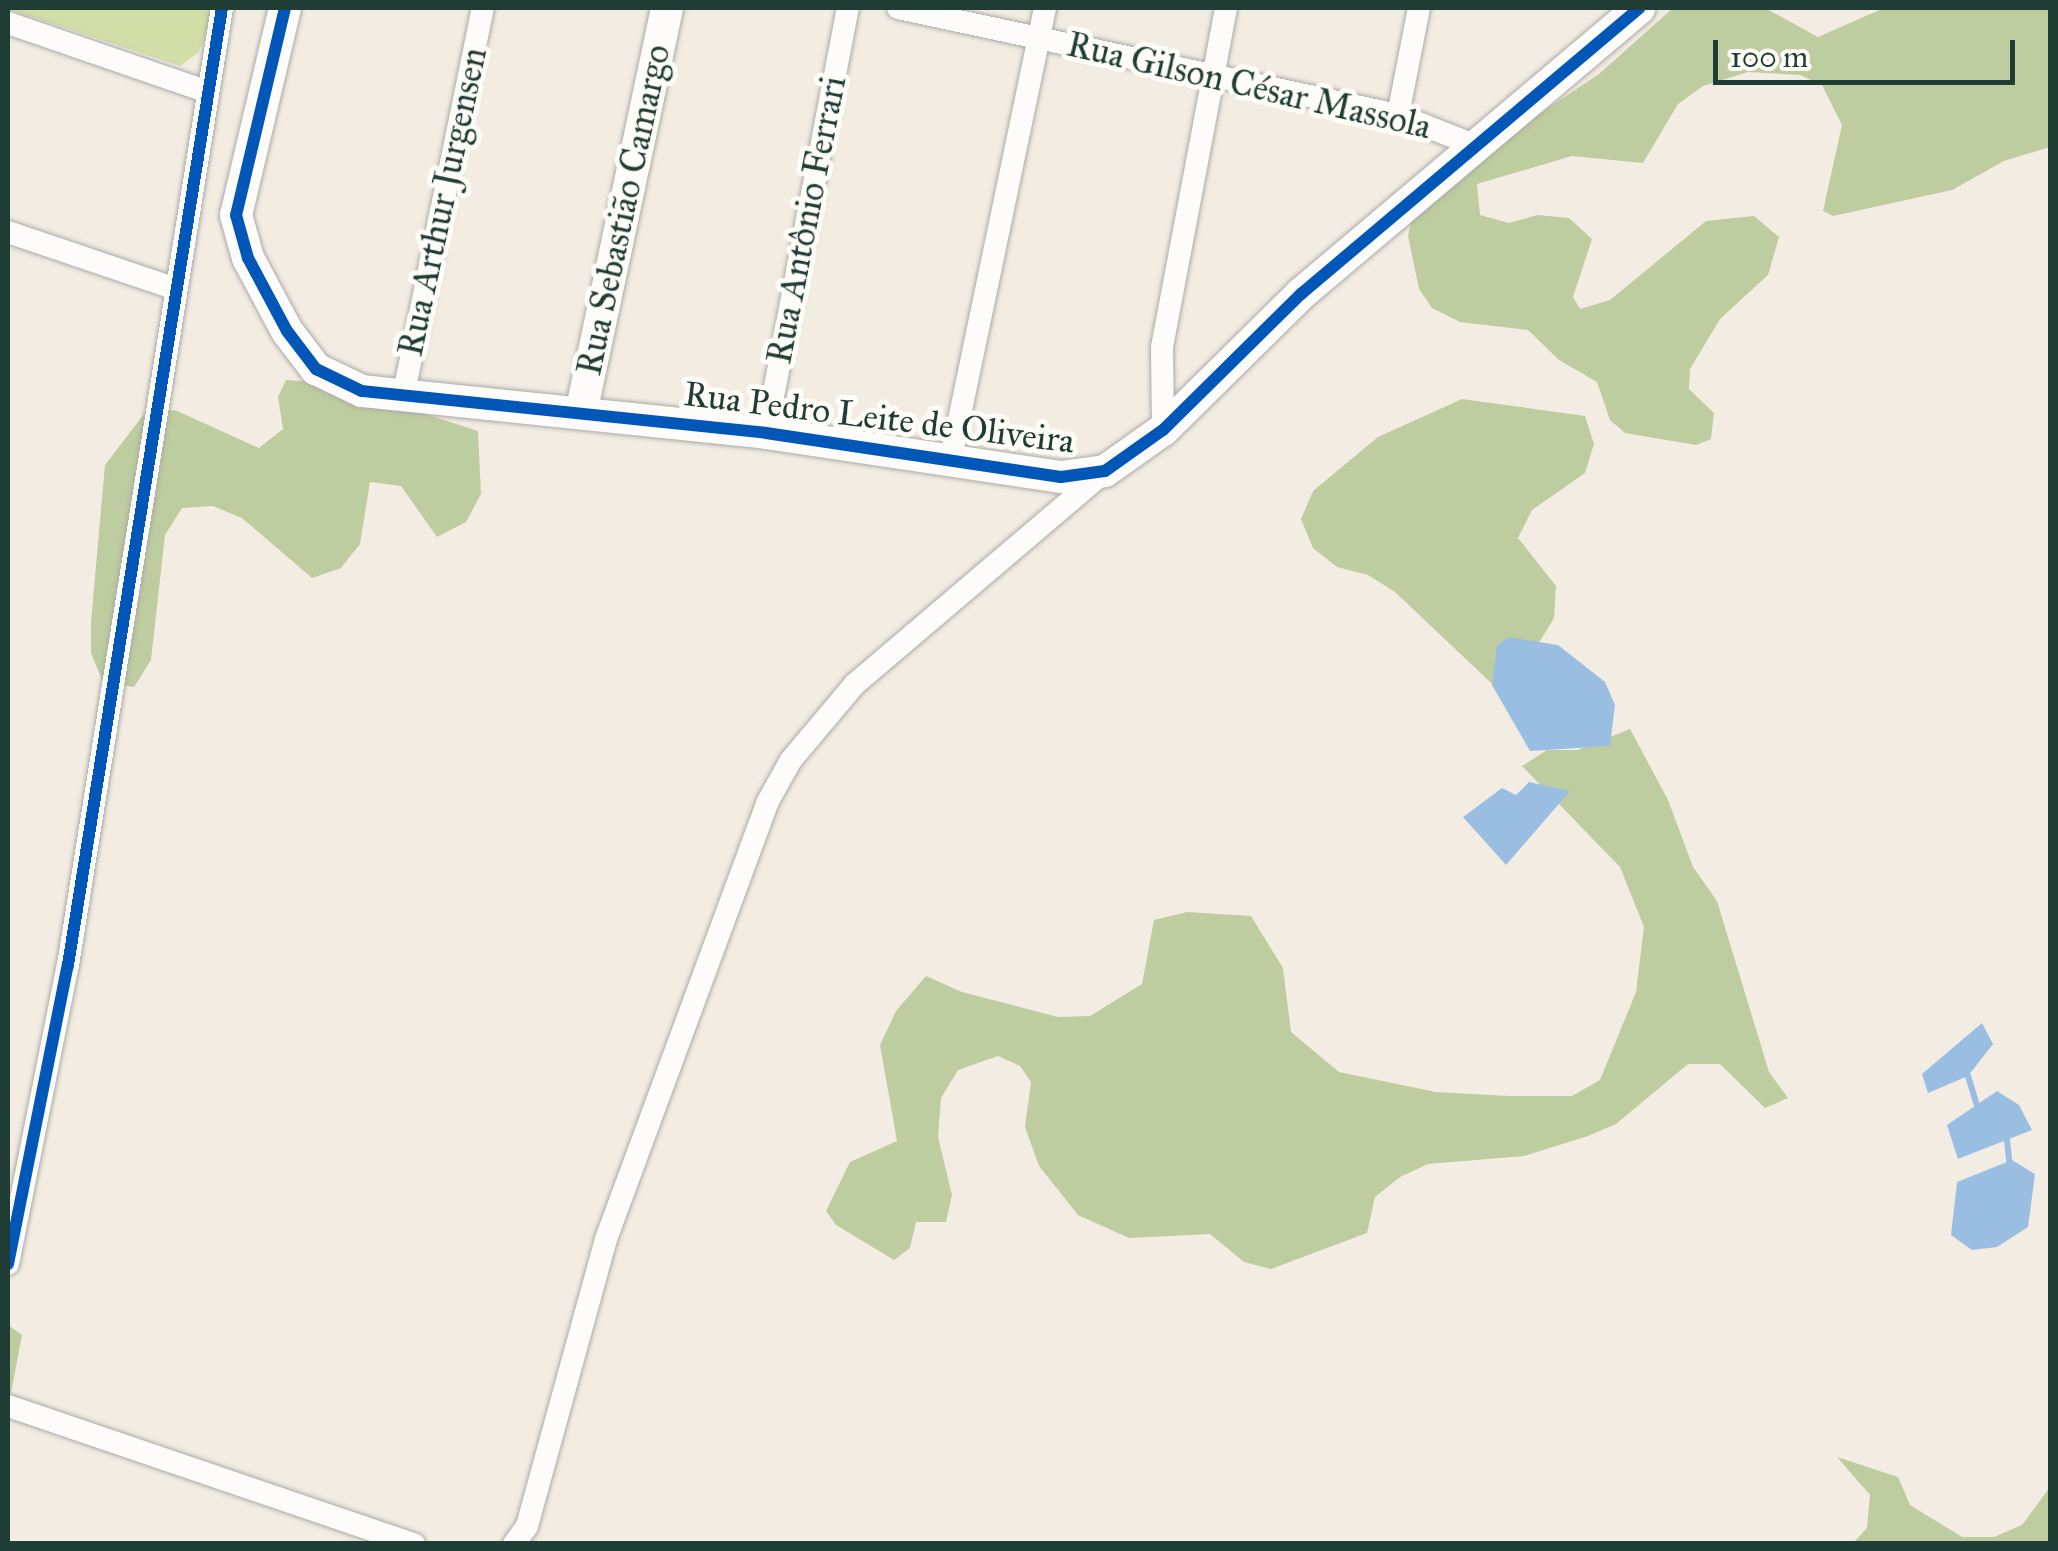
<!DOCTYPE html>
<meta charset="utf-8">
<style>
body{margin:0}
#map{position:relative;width:2058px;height:1551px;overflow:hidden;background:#f3ece3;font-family:"IM FELL Great Primer",serif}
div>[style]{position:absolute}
.green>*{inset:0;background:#d1dea8}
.forest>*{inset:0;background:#bdcd9f}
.water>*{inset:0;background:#99bee2}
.stream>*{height:6px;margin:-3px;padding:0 3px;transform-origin:3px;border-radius:3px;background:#99bee2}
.roads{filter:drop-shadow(0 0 2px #ababa5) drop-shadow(0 0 2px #ababa5)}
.street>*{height:22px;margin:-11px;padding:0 11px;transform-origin:11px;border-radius:11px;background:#fdfcfb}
.secondary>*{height:32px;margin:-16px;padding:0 16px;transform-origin:16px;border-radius:16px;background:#fdfcfb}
.cycleway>*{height:12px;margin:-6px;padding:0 6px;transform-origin:6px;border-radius:6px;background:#0057b8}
span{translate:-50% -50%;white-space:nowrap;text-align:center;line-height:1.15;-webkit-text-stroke:10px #fdfcf7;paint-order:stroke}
.street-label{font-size:35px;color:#1f3d34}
.frame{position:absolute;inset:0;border:10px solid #1f3d34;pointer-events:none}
.scale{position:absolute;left:1713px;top:40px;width:302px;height:45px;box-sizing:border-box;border:5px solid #1f3d34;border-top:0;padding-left:12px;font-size:30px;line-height:35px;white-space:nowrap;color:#1f3d34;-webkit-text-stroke:8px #fdfcf7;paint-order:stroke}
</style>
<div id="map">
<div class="green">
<div style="clip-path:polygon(218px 8px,198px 53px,180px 66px,8px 9px)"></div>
</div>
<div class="forest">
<div style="clip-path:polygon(1673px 8px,1765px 8px,1818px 37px,1884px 8px,2050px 8px,2050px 147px,2004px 161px,1952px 190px,1833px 216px,1823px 211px,1842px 125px,1822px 85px,1800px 75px,1748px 72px,1703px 86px,1678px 104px,1643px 163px,1572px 156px,1477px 184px,1480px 215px,1509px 223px,1538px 215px,1569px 218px,1592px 239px,1573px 297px,1580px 309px,1610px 300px,1706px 221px,1754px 216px,1779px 237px,1768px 275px,1720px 319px,1690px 369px,1689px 389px,1714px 413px,1711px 439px,1696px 445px,1625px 433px,1610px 420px,1597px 382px,1559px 360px,1528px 330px,1460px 322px,1432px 308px,1419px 289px,1408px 236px,1412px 217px,1505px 137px,1599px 74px)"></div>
<div style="clip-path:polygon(286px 380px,329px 383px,478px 431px,481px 494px,466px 522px,437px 537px,401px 486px,370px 482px,360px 544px,341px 568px,312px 578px,242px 518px,213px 506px,182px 508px,165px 535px,151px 660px,134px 687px,103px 682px,91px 653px,91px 622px,105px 465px,144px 414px,175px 410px,259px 448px,283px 429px,278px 397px)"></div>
<div style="clip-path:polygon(1462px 399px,1585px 416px,1594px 444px,1585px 473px,1532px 510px,1518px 538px,1556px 586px,1554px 618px,1506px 697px,1395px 592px,1368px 575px,1337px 567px,1313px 548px,1301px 519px,1313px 491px,1378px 437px)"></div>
<div style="clip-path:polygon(1630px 729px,1668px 800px,1693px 867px,1717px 901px,1769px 1072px,1788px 1098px,1765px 1108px,1720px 1064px,1688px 1064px,1616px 1124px,1588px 1136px,1524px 1156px,1428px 1164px,1400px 1177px,1375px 1197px,1367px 1233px,1271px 1269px,1244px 1262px,1210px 1234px,1129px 1238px,1078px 1215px,1039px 1166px,1025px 1127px,1031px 1082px,1020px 1066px,998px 1056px,958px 1070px,941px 1098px,938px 1137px,952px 1195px,946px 1222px,916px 1222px,910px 1248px,894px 1260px,836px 1225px,826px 1211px,850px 1162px,897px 1141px,880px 1045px,896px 1011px,926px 976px,962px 992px,1058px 1017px,1090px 1016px,1142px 984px,1154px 920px,1187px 912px,1251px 916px,1283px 968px,1291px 1032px,1339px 1072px,1436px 1092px,1508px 1096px,1572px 1096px,1600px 1080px,1636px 992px,1644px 927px,1620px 867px,1522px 766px,1547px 750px,1578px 750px)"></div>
<div style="clip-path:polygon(8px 1325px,22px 1335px,8px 1409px)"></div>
<div style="clip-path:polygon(1837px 1457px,1898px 1477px,1910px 1505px,1962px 1537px,1994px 1537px,2022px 1525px,2050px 1487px,2050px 1543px,1853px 1543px,1867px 1528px,1870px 1495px)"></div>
</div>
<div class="water">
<div style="clip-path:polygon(1509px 637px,1558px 645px,1605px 682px,1615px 705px,1610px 746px,1530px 751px,1492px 685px,1497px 645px)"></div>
<div style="clip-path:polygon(1529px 782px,1570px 791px,1506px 865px,1463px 817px,1502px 788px,1516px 795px)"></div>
<div style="clip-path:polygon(1982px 1023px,1993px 1044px,1968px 1076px,1928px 1093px,1922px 1074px)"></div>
<div style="clip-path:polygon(1997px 1091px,2019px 1105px,2032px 1130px,1958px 1159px,1947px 1125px)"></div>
<div style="clip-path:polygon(2012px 1160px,2035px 1174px,2028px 1227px,1997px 1247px,1972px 1250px,1951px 1235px,1957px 1182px)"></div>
</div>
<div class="stream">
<div style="left:1968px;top:1076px;width:38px;rotate:73deg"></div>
<div style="left:2007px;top:1140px;width:27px;rotate:84deg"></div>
</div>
<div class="roads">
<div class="street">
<div style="left:898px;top:8px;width:511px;rotate:12.08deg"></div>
<div style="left:1398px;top:115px;width:87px;rotate:21.6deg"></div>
<div style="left:8px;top:23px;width:208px;rotate:19deg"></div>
<div style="left:1398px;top:115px;width:109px;rotate:-78.9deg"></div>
<div style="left:8px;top:232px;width:174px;rotate:18.7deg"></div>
<div style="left:403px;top:397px;width:397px;rotate:-78.4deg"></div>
<div style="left:1163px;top:430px;width:83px;rotate:-90.7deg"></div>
<div style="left:1162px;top:347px;width:345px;rotate:-79.3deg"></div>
<div style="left:766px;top:433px;width:433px;rotate:-79.1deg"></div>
<div style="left:951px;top:458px;width:460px;rotate:-78.2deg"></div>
<div style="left:8px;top:1264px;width:305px;rotate:-78.7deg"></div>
<div style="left:68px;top:965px;width:969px;rotate:-80.86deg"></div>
<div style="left:8px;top:1406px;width:429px;rotate:18.8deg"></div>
<div style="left:514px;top:1544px;width:22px;rotate:-54deg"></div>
<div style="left:527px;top:1526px;width:298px;rotate:-74.6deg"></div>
<div style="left:606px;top:1239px;width:465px;rotate:-69.7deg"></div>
<div style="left:767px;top:803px;width:49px;rotate:-60.8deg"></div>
<div style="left:791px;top:760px;width:99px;rotate:-49.9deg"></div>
<div style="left:855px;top:684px;width:328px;rotate:-40.4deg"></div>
</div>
<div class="secondary">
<div style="left:285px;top:8px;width:213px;rotate:103.3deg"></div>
<div style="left:236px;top:215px;width:45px;rotate:74.4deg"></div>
<div style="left:248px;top:258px;width:83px;rotate:61.9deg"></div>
<div style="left:287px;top:331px;width:48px;rotate:52.7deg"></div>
<div style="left:316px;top:369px;width:51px;rotate:25.6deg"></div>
<div style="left:362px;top:391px;width:406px;rotate:5.9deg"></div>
<div style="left:766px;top:433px;width:298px;rotate:8.5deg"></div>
<div style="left:1061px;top:477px;width:44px;rotate:-7.8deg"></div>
<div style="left:1105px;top:471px;width:71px;rotate:-35.3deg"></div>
<div style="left:1163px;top:430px;width:194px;rotate:-44.6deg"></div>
<div style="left:1301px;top:294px;width:443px;rotate:-40.2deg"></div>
<div style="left:581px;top:413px;width:414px;rotate:-78deg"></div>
</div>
</div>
<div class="cycleway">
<div style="left:285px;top:8px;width:213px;rotate:103.3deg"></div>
<div style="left:236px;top:215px;width:45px;rotate:74.4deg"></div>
<div style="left:248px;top:258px;width:83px;rotate:61.9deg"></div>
<div style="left:287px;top:331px;width:48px;rotate:52.7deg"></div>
<div style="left:316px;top:369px;width:51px;rotate:25.6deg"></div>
<div style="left:362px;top:391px;width:406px;rotate:5.9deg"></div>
<div style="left:766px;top:433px;width:298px;rotate:8.5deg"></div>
<div style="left:1061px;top:477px;width:44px;rotate:-7.8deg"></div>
<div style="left:1105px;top:471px;width:71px;rotate:-35.3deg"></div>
<div style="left:1163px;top:430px;width:194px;rotate:-44.6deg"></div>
<div style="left:1301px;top:294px;width:443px;rotate:-40.2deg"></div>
<div style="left:8px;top:1264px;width:305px;rotate:-78.7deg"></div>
<div style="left:68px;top:965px;width:969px;rotate:-80.86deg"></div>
</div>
<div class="street-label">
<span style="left:1249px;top:86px;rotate:13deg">Rua Gilson César Massola</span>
<span style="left:443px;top:202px;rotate:-78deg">Rua Arthur Jurgensen</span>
<span style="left:624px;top:210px;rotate:-78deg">Rua Sebastião Camargo</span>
<span style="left:807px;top:220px;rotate:-79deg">Rua Antônio Ferrari</span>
<span style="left:879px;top:418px;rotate:7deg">Rua Pedro Leite de Oliveira</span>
</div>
<div class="frame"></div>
<div class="scale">100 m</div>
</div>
